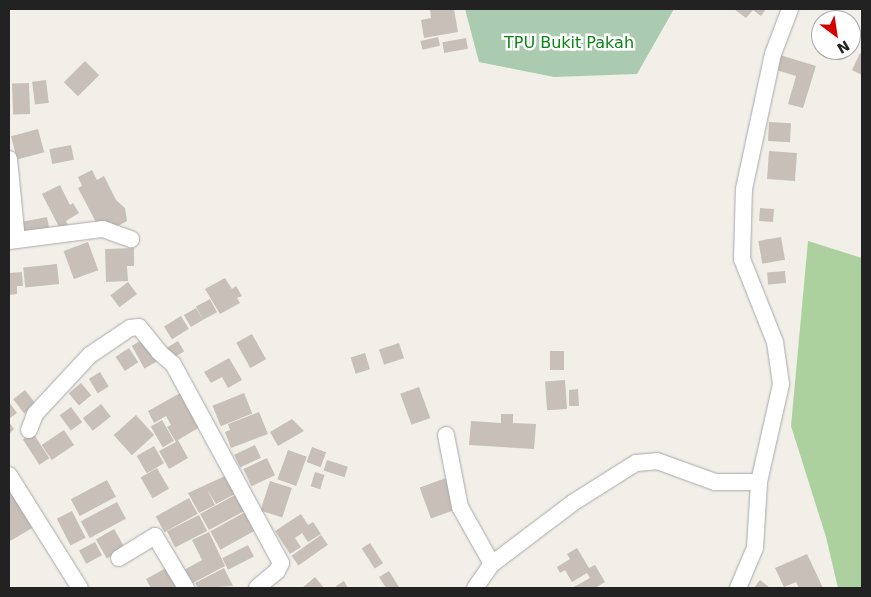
<!DOCTYPE html>
<style>
body{margin:0}
#map{position:relative;width:871px;height:597px;overflow:hidden;background:#f2efe9;font-family:"DejaVu Sans",sans-serif}
div>[style]{position:absolute}
.forest>*{inset:0;background:#add19e}
.cemetery>*{inset:0;background:#aacbaf}
.building>*{inset:0;background:#c7bfb8;transform-origin:0 0}
.roads{filter:drop-shadow(0 0 1px #a9a9a9) drop-shadow(0 0 1px #a9a9a9)}
.minor>*{height:16px;margin:-8px;padding:0 8px;transform-origin:8px;border-radius:8px;background:#fff}
span{translate:-50% -50%;white-space:nowrap;text-align:center;line-height:1.15;-webkit-text-stroke:5px #fff;paint-order:stroke}
.park-label{font-size:16px;color:#0c8416}
.frame{position:absolute;inset:0;border:10px solid #222;pointer-events:none}
.north{position:absolute;left:811px;top:10px;width:50px;height:50px;box-sizing:border-box;background:#fff;border:1px solid #a7a7a7;border-radius:50%;rotate:149deg;font-size:14px;font-weight:700;line-height:20px;text-align:center;color:#222}
.north::after{content:'';display:block;margin:auto;width:18px;height:22px;background:#d40000;clip-path:polygon(50% 0,100% 100%,50% 72%,0 100%)}
</style>
<div id="map">
<div class="forest">
<div style="clip-path:polygon(808px 241px,862px 258px,862px 588px,838px 588px,826px 537px,791px 426px)"></div>
</div>
<div class="cemetery">
<div style="clip-path:polygon(465px 9px,674px 9px,637px 74px,554px 77px,479px 62px)"></div>
</div>
<div class="building">
<div style="clip-path:polygon(430px 9px,454px 9px,458px 32px,424px 38px,421px 20px,431px 18px)"></div>
<div style="clip-path:polygon(734px 9px,766px 9px,761px 16px,753px 10px,746px 18px)"></div>
<div style="left:438px;top:37px;width:9px;height:18px;rotate:77deg"></div>
<div style="left:466px;top:38px;width:11px;height:24px;rotate:80deg"></div>
<div style="clip-path:polygon(860px 53px,862px 55px,862px 75px,852px 70px)"></div>
<div style="clip-path:polygon(780px 55px,816px 66px,803px 108px,788px 104px,796px 76px,776px 70px)"></div>
<div style="left:85px;top:61px;width:20px;height:30px;rotate:45deg"></div>
<div style="left:46px;top:80px;width:23px;height:14px;rotate:83deg"></div>
<div style="left:29px;top:83px;width:31px;height:17px;rotate:88deg"></div>
<div style="left:769px;top:122px;width:22px;height:19px;rotate:3deg"></div>
<div style="left:38px;top:129px;width:24px;height:28px;rotate:75deg"></div>
<div style="left:71px;top:145px;width:15px;height:22px;rotate:79deg"></div>
<div style="left:769px;top:151px;width:28px;height:28px;rotate:4deg"></div>
<div style="clip-path:polygon(92px 170px,97px 180px,104px 176px,116px 200px,125px 208px,127px 221px,114px 228px,111px 222px,99px 228px,78px 188px,82px 186px,78px 177px)"></div>
<div style="clip-path:polygon(60px 185px,70px 205px,73px 203px,79px 213px,66px 221px,68px 225px,63px 228px,58px 225px,42px 194px)"></div>
<div style="left:760px;top:208px;width:14px;height:13px;rotate:4deg"></div>
<div style="left:47px;top:217px;width:15px;height:28px;rotate:79deg"></div>
<div style="left:781px;top:237px;width:23px;height:23px;rotate:80deg"></div>
<div style="left:88px;top:242px;width:30px;height:26px;rotate:70deg"></div>
<div style="clip-path:polygon(134px 248px,134px 266px,127px 266px,128px 281px,106px 282px,105px 249px)"></div>
<div style="left:57px;top:264px;width:20px;height:34px;rotate:84deg"></div>
<div style="left:785px;top:271px;width:12px;height:18px;rotate:85deg"></div>
<div style="clip-path:polygon(22px 272px,23px 286px,17px 286px,17px 294px,9px 295px,9px 273px)"></div>
<div style="clip-path:polygon(225px 278px,232px 289px,236px 286px,242px 296px,237px 298px,240px 303px,220px 314px,205px 289px)"></div>
<div style="left:128px;top:282px;width:15px;height:22px;rotate:53deg"></div>
<div style="left:210px;top:299px;width:15px;height:16px;rotate:62deg"></div>
<div style="left:196px;top:308px;width:14px;height:14px;rotate:60deg"></div>
<div style="left:181px;top:316px;width:15px;height:20px;rotate:58deg"></div>
<div style="left:252px;top:334px;width:29px;height:18px;rotate:61deg"></div>
<div style="left:144px;top:339px;width:26px;height:14px;rotate:61deg"></div>
<div style="left:178px;top:341px;width:12px;height:17px;rotate:59deg"></div>
<div style="left:399px;top:343px;width:16px;height:21px;rotate:72deg"></div>
<div style="left:129px;top:348px;width:17px;height:16px;rotate:57deg"></div>
<div style="left:564px;top:351px;width:19px;height:14px;rotate:90deg"></div>
<div style="left:365px;top:353px;width:17px;height:15px;rotate:73deg"></div>
<div style="clip-path:polygon(229px 358px,242px 380px,228px 388px,222px 377px,211px 383px,204px 372px)"></div>
<div style="left:100px;top:372px;width:17px;height:13px;rotate:59deg"></div>
<div style="left:565px;top:380px;width:29px;height:20px;rotate:86deg"></div>
<div style="left:81px;top:383px;width:16px;height:16px;rotate:50deg"></div>
<div style="left:419px;top:387px;width:33px;height:20px;rotate:70deg"></div>
<div style="clip-path:polygon(578px 389px,579px 406px,569px 406px,569px 390px)"></div>
<div style="left:25px;top:390px;width:18px;height:15px;rotate:52deg"></div>
<div style="clip-path:polygon(182px 392px,200px 427px,178px 440px,188px 458px,169px 469px,159px 451px,176px 442px,167px 427px,171px 425px,166px 416px,154px 423px,148px 411px)"></div>
<div style="left:244px;top:393px;width:22px;height:34px;rotate:68deg"></div>
<div style="clip-path:polygon(9px 402px,17px 413px,10px 418px,9px 417px)"></div>
<div style="left:101px;top:404px;width:16px;height:23px;rotate:52deg"></div>
<div style="left:71px;top:407px;width:19px;height:14px;rotate:54deg"></div>
<div style="clip-path:polygon(259px 412px,268px 434px,231px 448px,225px 432px,230px 430px,228px 424px)"></div>
<div style="clip-path:polygon(501px 414px,513px 414px,513px 423px,536px 424px,534px 449px,469px 445px,471px 421px,501px 423px)"></div>
<div style="left:136px;top:415px;width:27px;height:30px;rotate:48deg"></div>
<div style="clip-path:polygon(292px 419px,304px 431px,278px 446px,270px 432px)"></div>
<div style="left:162px;top:420px;width:24px;height:13px;rotate:60deg"></div>
<div style="clip-path:polygon(9px 422px,14px 429px,9px 434px)"></div>
<div style="left:64px;top:430px;width:18px;height:27px;rotate:56deg"></div>
<div style="left:33px;top:433px;width:30px;height:12px;rotate:57deg"></div>
<div style="left:255px;top:445px;width:14px;height:23px;rotate:65deg"></div>
<div style="left:154px;top:446px;width:20px;height:20px;rotate:60deg"></div>
<div style="left:312px;top:447px;width:15px;height:16px;rotate:20deg"></div>
<div style="left:288px;top:450px;width:20px;height:31px;rotate:20deg"></div>
<div style="left:267px;top:458px;width:19px;height:26px;rotate:65deg"></div>
<div style="left:327px;top:460px;width:22px;height:11px;rotate:18deg"></div>
<div style="left:157px;top:468px;width:24px;height:19px;rotate:60deg"></div>
<div style="left:315px;top:472px;width:10px;height:15px;rotate:17deg"></div>
<div style="clip-path:polygon(225px 476px,235px 494px,216px 504px,207px 489px,215px 505px,199px 513px,188px 493px)"></div>
<div style="left:446px;top:478px;width:33px;height:28px;rotate:70deg"></div>
<div style="left:107px;top:480px;width:19px;height:41px;rotate:62deg"></div>
<div style="left:270px;top:481px;width:23px;height:31px;rotate:18deg"></div>
<div style="clip-path:polygon(9px 489px,34px 527px,10px 541px,9px 538px)"></div>
<div style="clip-path:polygon(235px 495px,240px 504px,244px 501px,248px 509px,209px 530px,200px 514px)"></div>
<div style="left:189px;top:498px;width:18px;height:38px;rotate:61deg"></div>
<div style="left:117px;top:502px;width:19px;height:41px;rotate:62deg"></div>
<div style="left:72px;top:511px;width:30px;height:17px;rotate:63deg"></div>
<div style="left:247px;top:511px;width:21px;height:42px;rotate:61deg"></div>
<div style="clip-path:polygon(301px 514px,308px 525px,313px 522px,321px 534px,308px 542px,302px 533px,295px 538px,301px 547px,290px 554px,275px 531px)"></div>
<div style="left:199px;top:515px;width:18px;height:36px;rotate:63deg"></div>
<div style="left:114px;top:529px;width:22px;height:21px;rotate:60deg"></div>
<div style="clip-path:polygon(209px 532px,225px 566px,191px 584px,184px 570px,202px 560px,192px 540px)"></div>
<div style="left:321px;top:535px;width:12px;height:36px;rotate:55deg"></div>
<div style="left:95px;top:542px;width:15px;height:18px;rotate:62deg"></div>
<div style="left:370px;top:543px;width:24px;height:10px;rotate:57deg"></div>
<div style="left:248px;top:545px;width:13px;height:29px;rotate:63deg"></div>
<div style="clip-path:polygon(577px 548px,589px 568px,595px 565px,605px 582px,595px 588px,572px 588px,590px 578px,587px 573px,572px 582px,565px 570px,560px 573px,557px 567px,570px 559px,567px 554px)"></div>
<div style="clip-path:polygon(807px 554px,823px 588px,799px 588px,796px 582px,784px 587px,775px 568px)"></div>
<div style="clip-path:polygon(166px 568px,177px 588px,151px 588px,146px 579px)"></div>
<div style="clip-path:polygon(224px 568px,233px 586px,198px 588px,195px 583px)"></div>
<div style="clip-path:polygon(389px 571px,399px 587px,397px 588px,386px 588px,379px 577px)"></div>
<div style="clip-path:polygon(315px 577px,324px 588px,302px 588px)"></div>
<div style="clip-path:polygon(760px 580px,770px 588px,754px 588px)"></div>
<div style="clip-path:polygon(344px 581px,348px 588px,338px 588px,336px 586px)"></div>
</div>
<div class="roads">
<div class="minor">
<div style="left:9px;top:159px;width:81px;rotate:84.4deg"></div>
<div style="left:9px;top:241px;width:95px;rotate:-7.3deg"></div>
<div style="left:103px;top:229px;width:30px;rotate:20deg"></div>
<div style="left:29px;top:430px;width:17px;rotate:-69deg"></div>
<div style="left:35px;top:414px;width:81px;rotate:-47deg"></div>
<div style="left:90px;top:355px;width:48px;rotate:-34deg"></div>
<div style="left:130px;top:328px;width:9px;rotate:-6deg"></div>
<div style="left:139px;top:327px;width:32px;rotate:51deg"></div>
<div style="left:159px;top:352px;width:18px;rotate:41deg"></div>
<div style="left:173px;top:364px;width:226px;rotate:61.5deg"></div>
<div style="left:281px;top:563px;width:9px;rotate:117deg"></div>
<div style="left:277px;top:571px;width:26px;rotate:140deg"></div>
<div style="left:446px;top:435px;width:73px;rotate:79deg"></div>
<div style="left:460px;top:507px;width:65px;rotate:60.7deg"></div>
<div style="left:9px;top:475px;width:133px;rotate:57.9deg"></div>
<div style="left:119px;top:558px;width:42px;rotate:-31.4deg"></div>
<div style="left:155px;top:536px;width:61px;rotate:59.2deg"></div>
<div style="left:475px;top:588px;width:29px;rotate:-55deg"></div>
<div style="left:492px;top:564px;width:103px;rotate:-37.1deg"></div>
<div style="left:574px;top:502px;width:73px;rotate:-32.2deg"></div>
<div style="left:636px;top:463px;width:21px;rotate:-5deg"></div>
<div style="left:657px;top:461px;width:62px;rotate:19.9deg"></div>
<div style="left:715px;top:482px;width:44px"></div>
<div style="left:738px;top:588px;width:43px;rotate:-67deg"></div>
<div style="left:755px;top:548px;width:66px;rotate:-86.5deg"></div>
<div style="left:759px;top:482px;width:100px;rotate:-77.3deg"></div>
<div style="left:781px;top:384px;width:42px;rotate:-98.1deg"></div>
<div style="left:775px;top:342px;width:89px;rotate:-111.7deg"></div>
<div style="left:742px;top:259px;width:70px;rotate:-88.4deg"></div>
<div style="left:744px;top:189px;width:138px;rotate:-77.9deg"></div>
<div style="left:773px;top:54px;width:48px;rotate:-69.3deg"></div>
</div>
</div>
<div class="park-label">
<span style="left:569px;top:43px">TPU Bukit Pakah</span>
</div>
<div class="frame"></div>
<div class="north">N</div>
</div>
